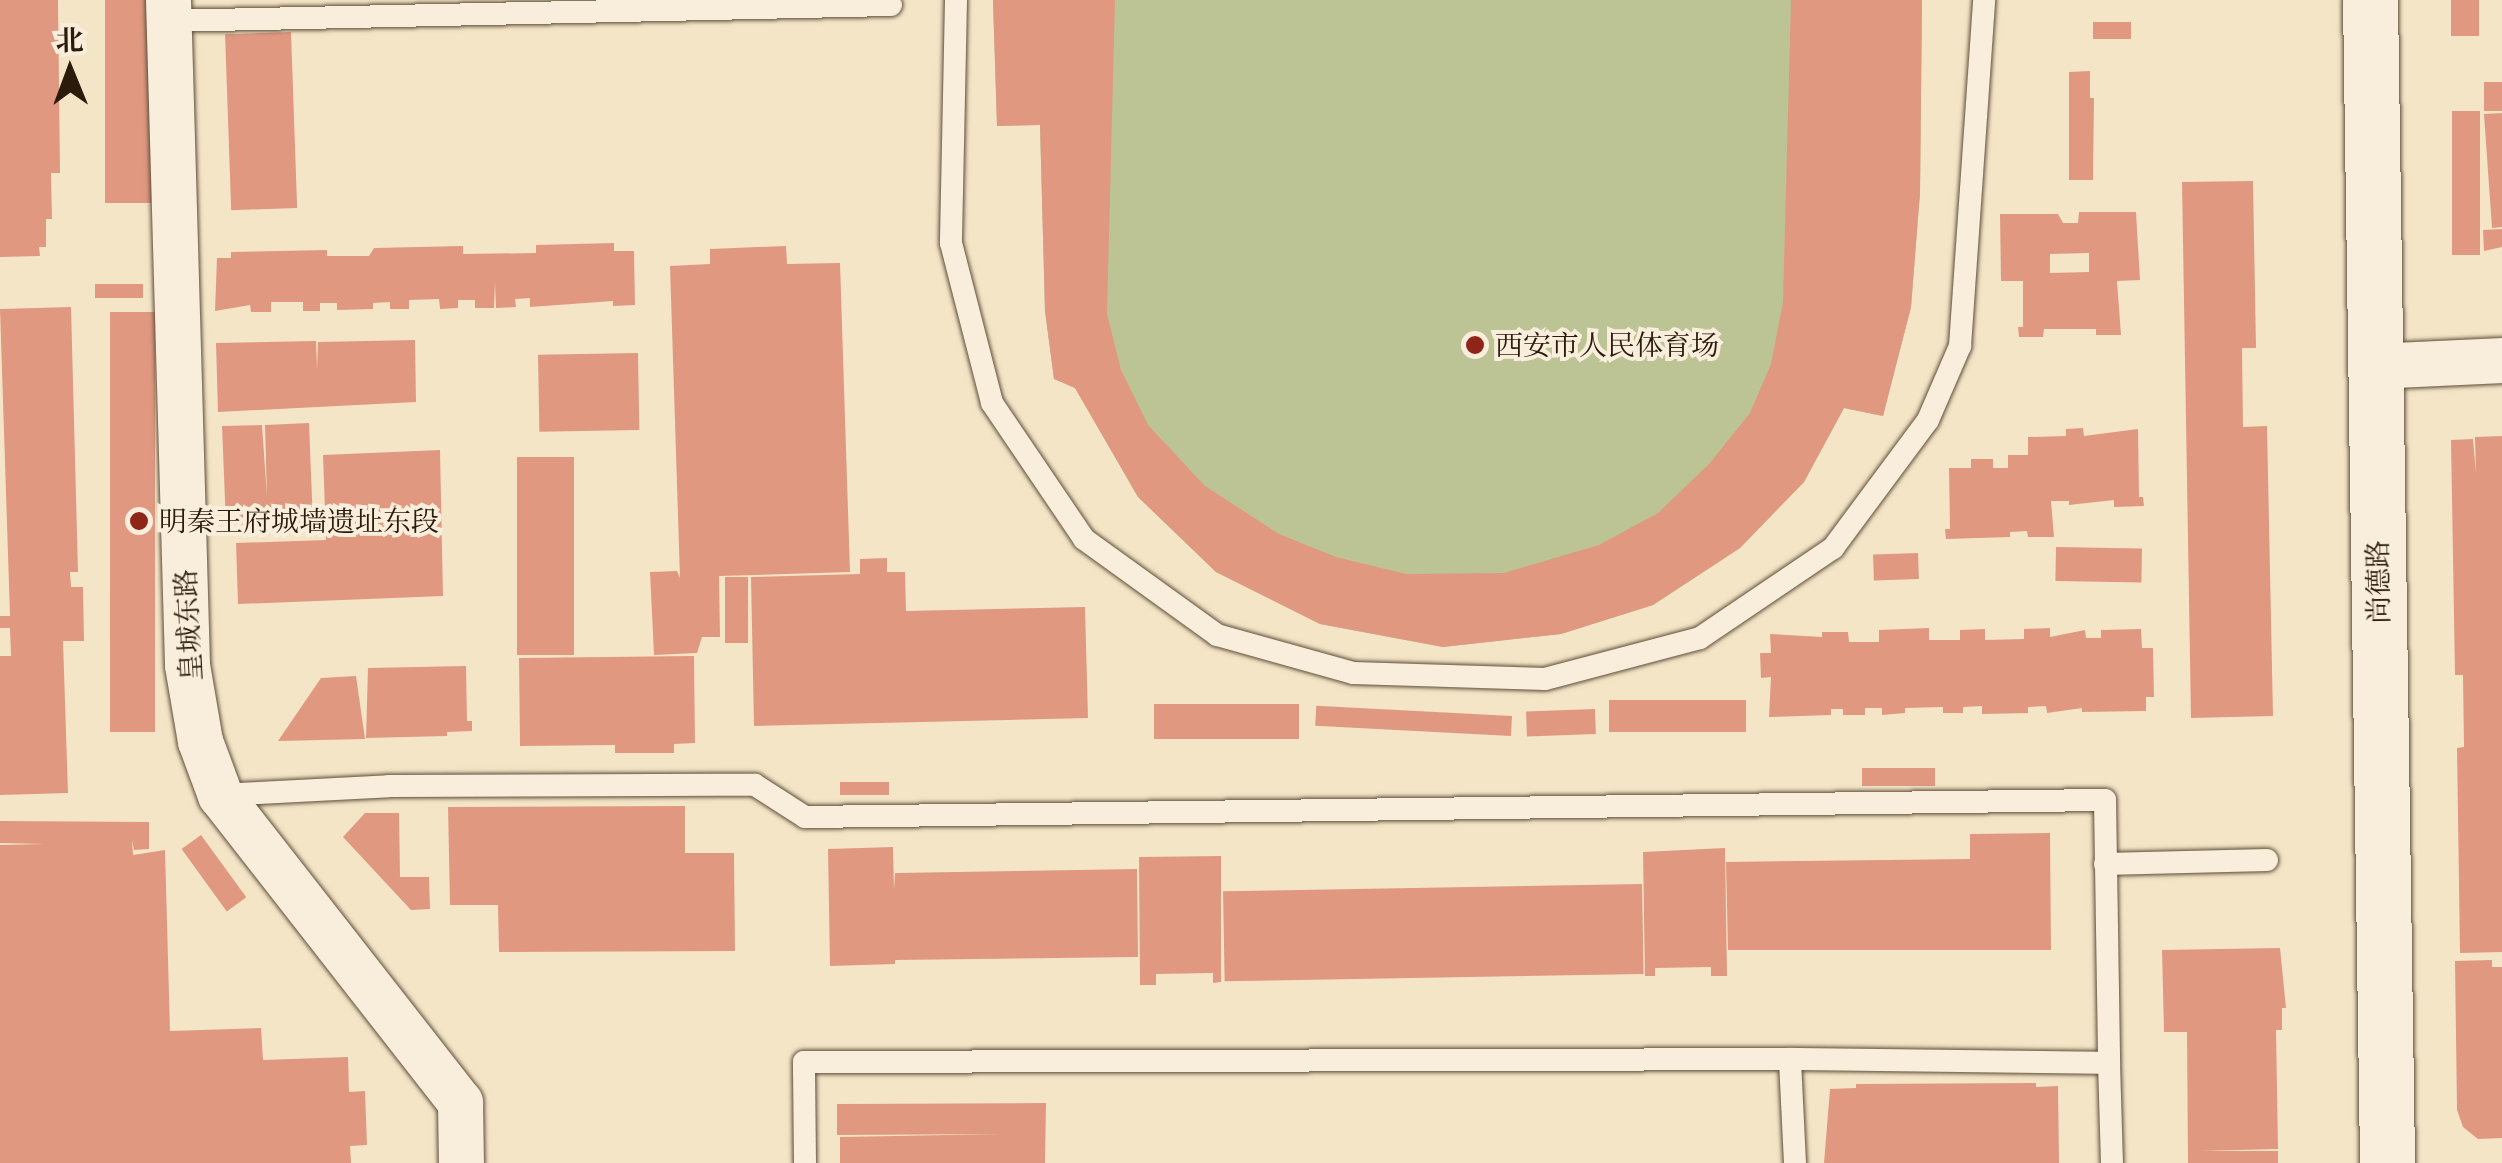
<!DOCTYPE html>
<meta charset="utf-8">
<style>
body{margin:0}
#map{position:relative;width:2502px;height:1163px;overflow:hidden;background:#f5e5c7;font-family:"Libre Caslon Text","Noto Serif SC",serif}
div>[style]{position:absolute}
.green>*{inset:0;background:#bcc495}
.building>*{inset:0;background:#e09881;transform-origin:0 0}
.roads{filter:drop-shadow(0 0 2px #5d4e39) drop-shadow(0 0 2px #5d4e39)}
.service>*{height:22px;margin:-11px;padding:0 11px;transform-origin:11px;border-radius:11px;background:#f8eedb}
.minor>*{height:45px;margin:-22.5px;padding:0 22.5px;transform-origin:22.5px;border-radius:22.5px;background:#f8eedb}
.tertiary>*{height:55px;margin:-27.5px;padding:0 27.5px;transform-origin:27.5px;border-radius:27.5px;background:#f8eedb}
.dots>*{width:28px;height:28px;translate:-50% -50%;box-sizing:border-box;border:5px solid #f8eedb;border-radius:50%}
span{translate:-50% -50%;white-space:nowrap;text-align:center;line-height:1.15;-webkit-text-stroke:8px #f8eedb;paint-order:stroke}
.poi-label{font-size:28px;color:#2a1b0a}
.left{translate:0 -50%;text-align:left}
.street-label{font-size:28px;color:#2a1b0a}
.north{position:absolute;left:20px;top:20px;width:100px;height:100px;-webkit-text-stroke:8px #f8eedb;paint-order:stroke;rotate:359deg;font-size:28px;font-weight:700;line-height:40px;text-align:center;color:#2a1b0a}
.north::after{content:'';display:block;margin:auto;width:35px;height:45px;background:#2a1b0a;clip-path:polygon(50% 0,100% 100%,50% 72%,0 100%)}
</style>
<div id="map">
<div class="green">
<div style="clip-path:polygon(993px 0,1922px 0,1920px 193px,1911px 307px,1883px 416px,1844px 408px,1804px 482px,1740px 548px,1653px 605px,1561px 634px,1443px 647px,1320px 624px,1216px 572px,1138px 497px,1075px 388px,1054px 379px,1045px 311px,1040px 125px,997px 126px)"></div>
</div>
<div class="building">
<div style="clip-path:polygon(0 0,58px 0,60px 173px,51px 173px,52px 219px,46px 219px,46px 247px,39px 247px,40px 256px,0 257px)"></div>
<div style="left:105px;top:0;width:50px;height:203px"></div>
<div style="clip-path:polygon(993px 0,1115px 0,1107px 314px,1121px 370px,1148px 425px,1205px 486px,1279px 534px,1336px 557px,1406px 574px,1504px 573px,1599px 545px,1658px 513px,1709px 464px,1750px 413px,1771px 364px,1783px 302px,1791px 0,1922px 0,1920px 193px,1911px 307px,1883px 416px,1844px 408px,1804px 482px,1740px 548px,1653px 605px,1561px 634px,1443px 647px,1320px 624px,1216px 572px,1138px 497px,1075px 388px,1054px 379px,1045px 311px,1040px 125px,997px 126px)"></div>
<div style="left:2451px;top:0;width:28px;height:36px"></div>
<div style="left:2131px;top:22px;width:17px;height:38px;rotate:90deg"></div>
<div style="left:291px;top:32px;width:176px;height:66px;rotate:88deg"></div>
<div style="clip-path:polygon(2090px 71px,2090px 98px,2094px 98px,2093px 180px,2069px 180px,2069px 72px)"></div>
<div style="left:2502px;top:82px;width:29px;height:18px;rotate:90deg"></div>
<div style="left:2452px;top:111px;width:28px;height:144px"></div>
<div style="clip-path:polygon(2502px 113px,2502px 227px,2492px 228px,2484px 114px)"></div>
<div style="clip-path:polygon(2253px 181px,2256px 348px,2242px 348px,2243px 427px,2267px 426px,2273px 716px,2191px 718px,2182px 182px)"></div>
<div style="clip-path:polygon(evenodd,2079px 212px,2136px 212px,2140px 280px,2117px 281px,2121px 335px,2096px 335px,2096px 329px,2044px 329px,2043px 337px,2019px 337px,2018px 327px,2023px 327px,2023px 281px,2001px 281px,2000px 214px,2058px 214px,2063px 223px,2078px 223px,2079px 212px,2089px 253px,2089px 272px,2050px 273px,2050px 254px,2089px 253px)"></div>
<div style="clip-path:polygon(2502px 229px,2502px 247px,2484px 251px,2483px 230px)"></div>
<div style="clip-path:polygon(614px 243px,614px 251px,634px 251px,635px 305px,613px 306px,613px 301px,530px 307px,530px 298px,515px 299px,516px 307px,496px 308px,495px 282px,494px 308px,475px 308px,475px 300px,458px 300px,458px 308px,440px 309px,439px 299px,409px 300px,409px 309px,390px 309px,390px 302px,373px 303px,373px 309px,337px 310px,337px 303px,320px 303px,320px 311px,303px 311px,303px 302px,271px 302px,271px 312px,251px 312px,250px 305px,215px 311px,217px 258px,231px 258px,231px 252px,327px 250px,327px 256px,369px 256px,374px 248px,463px 246px,463px 254px,536px 253px,536px 245px)"></div>
<div style="clip-path:polygon(786px 246px,787px 264px,840px 263px,850px 572px,719px 576px,720px 637px,702px 637px,697px 653px,654px 655px,650px 572px,677px 571px,680px 578px,670px 266px,710px 264px,710px 249px)"></div>
<div style="left:143px;top:284px;width:14px;height:48px;rotate:90deg"></div>
<div style="clip-path:polygon(71px 307px,78px 572px,70px 572px,71px 587px,83px 587px,84px 641px,63px 641px,68px 793px,0 795px,0 656px,11px 656px,10px 628px,0 628px,0 616px,10px 616px,0 309px)"></div>
<div style="left:110px;top:312px;width:45px;height:420px"></div>
<div style="clip-path:polygon(415px 340px,416px 402px,218px 412px,216px 343px,316px 341px,317px 369px,318px 342px)"></div>
<div style="left:638px;top:353px;width:77px;height:100px;rotate:89deg"></div>
<div style="clip-path:polygon(309px 423px,313px 523px,226px 525px,222px 426px,262px 425px,267px 497px,265px 425px)"></div>
<div style="clip-path:polygon(2083px 428px,2084px 436px,2138px 429px,2139px 497px,2143px 497px,2144px 506px,2114px 507px,2114px 500px,2069px 505px,2069px 501px,2051px 501px,2054px 537px,2028px 537px,2027px 531px,2010px 532px,2010px 537px,1946px 539px,1945px 529px,1950px 529px,1949px 468px,1971px 468px,1971px 459px,1993px 459px,1993px 468px,2008px 468px,2008px 455px,2028px 455px,2028px 437px,2066px 436px,2066px 429px)"></div>
<div style="clip-path:polygon(2502px 436px,2502px 952px,2460px 953px,2457px 748px,2464px 747px,2463px 675px,2455px 675px,2451px 440px,2473px 439px,2476px 474px,2475px 437px)"></div>
<div style="clip-path:polygon(440px 450px,443px 596px,238px 604px,236px 543px,326px 540px,323px 455px)"></div>
<div style="left:574px;top:457px;width:198px;height:57px;rotate:90deg"></div>
<div style="left:2056px;top:547px;width:86px;height:34px;rotate:1deg"></div>
<div style="left:1918px;top:553px;width:26px;height:45px;rotate:88deg"></div>
<div style="clip-path:polygon(887px 558px,887px 572px,905px 572px,906px 611px,1085px 607px,1088px 718px,754px 726px,751px 577px,860px 574px,860px 559px)"></div>
<div style="left:725px;top:577px;width:23px;height:66px"></div>
<div style="clip-path:polygon(1929px 628px,1929px 640px,1960px 640px,1960px 630px,1985px 629px,1985px 640px,2024px 639px,2024px 629px,2050px 628px,2050px 637px,2085px 630px,2086px 638px,2101px 638px,2101px 630px,2141px 629px,2142px 648px,2153px 648px,2154px 697px,2146px 697px,2146px 711px,2082px 712px,2082px 708px,2047px 713px,2046px 706px,2028px 707px,2028px 713px,1982px 714px,1982px 706px,1963px 707px,1963px 713px,1943px 713px,1943px 707px,1905px 708px,1905px 713px,1882px 715px,1882px 708px,1865px 708px,1865px 715px,1843px 715px,1843px 709px,1831px 709px,1831px 715px,1769px 717px,1771px 677px,1761px 678px,1760px 653px,1771px 653px,1770px 634px,1822px 637px,1822px 632px,1848px 632px,1849px 642px,1879px 642px,1879px 630px)"></div>
<div style="clip-path:polygon(694px 656px,695px 743px,674px 744px,674px 753px,615px 753px,615px 745px,520px 746px,519px 658px)"></div>
<div style="clip-path:polygon(466px 666px,467px 721px,472px 721px,472px 731px,447px 732px,447px 736px,366px 738px,368px 668px)"></div>
<div style="clip-path:polygon(356px 676px,365px 739px,278px 741px,321px 678px)"></div>
<div style="left:1746px;top:700px;width:32px;height:137px;rotate:90deg"></div>
<div style="left:1299px;top:704px;width:35px;height:145px;rotate:90deg"></div>
<div style="left:1595px;top:709px;width:25px;height:69px;rotate:88deg"></div>
<div style="left:1512px;top:716px;width:20px;height:196px;rotate:93deg"></div>
<div style="left:1935px;top:768px;width:18px;height:73px;rotate:90deg"></div>
<div style="left:889px;top:782px;width:13px;height:49px;rotate:90deg"></div>
<div style="clip-path:polygon(685px 806px,685px 853px,734px 853px,735px 951px,499px 952px,498px 905px,450px 905px,448px 807px)"></div>
<div style="clip-path:polygon(365px 813px,399px 813px,400px 877px,429px 877px,430px 909px,411px 910px,343px 837px)"></div>
<div style="clip-path:polygon(0 821px,149px 822px,149px 849px,134px 850px,132px 840px,133px 855px,165px 850px,170px 1031px,261px 1028px,263px 1060px,348px 1057px,349px 1092px,365px 1091px,367px 1145px,350px 1146px,351px 1163px,0 1163px,0 845px,44px 844px,0 843px)"></div>
<div style="clip-path:polygon(2050px 833px,2051px 950px,1728px 950px,1726px 862px,1970px 859px,1970px 834px)"></div>
<div style="left:201px;top:835px;width:77px;height:24px;rotate:54deg"></div>
<div style="clip-path:polygon(893px 847px,894px 890px,895px 873px,1137px 869px,1138px 957px,895px 960px,895px 964px,830px 966px,828px 849px)"></div>
<div style="clip-path:polygon(1725px 848px,1727px 976px,1711px 976px,1711px 967px,1655px 968px,1655px 976px,1645px 976px,1643px 852px)"></div>
<div style="clip-path:polygon(1221px 856px,1221px 982px,1213px 983px,1213px 973px,1156px 974px,1156px 985px,1140px 985px,1139px 857px)"></div>
<div style="left:1642px;top:884px;width:90px;height:419px;rotate:89deg"></div>
<div style="clip-path:polygon(2280px 948px,2286px 1008px,2282px 1008px,2282px 1030px,2276px 1030px,2278px 1149px,2201px 1151px,2278px 1151px,2278px 1163px,2188px 1163px,2187px 1032px,2164px 1032px,2162px 950px)"></div>
<div style="clip-path:polygon(2492px 960px,2492px 967px,2502px 967px,2502px 1138px,2478px 1139px,2463px 1127px,2457px 1110px,2455px 961px)"></div>
<div style="clip-path:polygon(2036px 1083px,2036px 1087px,2058px 1086px,2059px 1163px,1824px 1163px,1830px 1089px,1856px 1088px,1856px 1084px)"></div>
<div style="clip-path:polygon(1046px 1103px,1045px 1163px,840px 1163px,840px 1137px,1003px 1134px,837px 1135px,837px 1104px)"></div>
</div>
<div class="roads">
<div class="service">
<div style="left:956px;top:0;width:243px;rotate:91.2deg"></div>
<div style="left:951px;top:243px;width:165px;rotate:75.6deg"></div>
<div style="left:992px;top:403px;width:164px;rotate:55.9deg"></div>
<div style="left:1084px;top:539px;width:164px;rotate:35.8deg"></div>
<div style="left:1217px;top:635px;width:141px;rotate:15.6deg"></div>
<div style="left:1353px;top:673px;width:192px;rotate:1.8deg"></div>
<div style="left:1545px;top:679px;width:160px;rotate:-14.8deg"></div>
<div style="left:1700px;top:638px;width:161px;rotate:-34.1deg"></div>
<div style="left:1833px;top:548px;width:159px;rotate:-53.4deg"></div>
<div style="left:1928px;top:420px;width:81px;rotate:-66.6deg"></div>
<div style="left:1960px;top:346px;width:347px;rotate:-86deg"></div>
<div style="left:168px;top:21px;width:723px;rotate:-1.27deg"></div>
<div style="left:220px;top:795px;width:169px;rotate:-3deg"></div>
<div style="left:389px;top:786px;width:366px;rotate:-0.2deg"></div>
<div style="left:755px;top:785px;width:59px;rotate:32.6deg"></div>
<div style="left:805px;top:817px;width:1300px;rotate:-0.75deg"></div>
<div style="left:2105px;top:800px;width:263px;rotate:89.1deg"></div>
<div style="left:2105px;top:864px;width:162px;rotate:-1.4deg"></div>
<div style="left:805px;top:1163px;width:101px;rotate:-90.6deg"></div>
<div style="left:804px;top:1062px;width:986px;rotate:-0.17deg"></div>
<div style="left:1795px;top:1163px;width:104px;rotate:-92.8deg"></div>
<div style="left:1790px;top:1059px;width:319px;rotate:0.7deg"></div>
<div style="left:2109px;top:1063px;width:100px;rotate:88.3deg"></div>
</div>
<div class="minor">
<div style="left:168px;top:0;width:665px;rotate:88.36deg"></div>
<div style="left:187px;top:665px;width:77px;rotate:80.3deg"></div>
<div style="left:200px;top:741px;width:58px;rotate:69.7deg"></div>
<div style="left:220px;top:795px;width:390px;rotate:52deg"></div>
<div style="left:460px;top:1102px;width:61px;rotate:89.1deg"></div>
<div style="left:2374px;top:366px;width:128px;rotate:-2.7deg"></div>
</div>
<div class="tertiary">
<div style="left:2370px;top:0;width:1163px;rotate:89.16deg"></div>
</div>
</div>
<div class="dots">
<div style="left:1475px;top:345px;background:#8f2418"></div>
<div style="left:139px;top:521px;background:#8f2418"></div>
</div>
<div class="poi-label">
<span class="left" style="left:1495px;top:345px">西安市人民体育场</span>
<span class="left" style="left:159px;top:521px">明秦王府城墙遗址东段</span>
</div>
<div class="street-label">
<span style="left:2378px;top:582px;rotate:-91deg">尚德路</span>
<span style="left:188px;top:625px;rotate:-93deg">皇城东路</span>
</div>
<div class="north">北</div>
</div>
